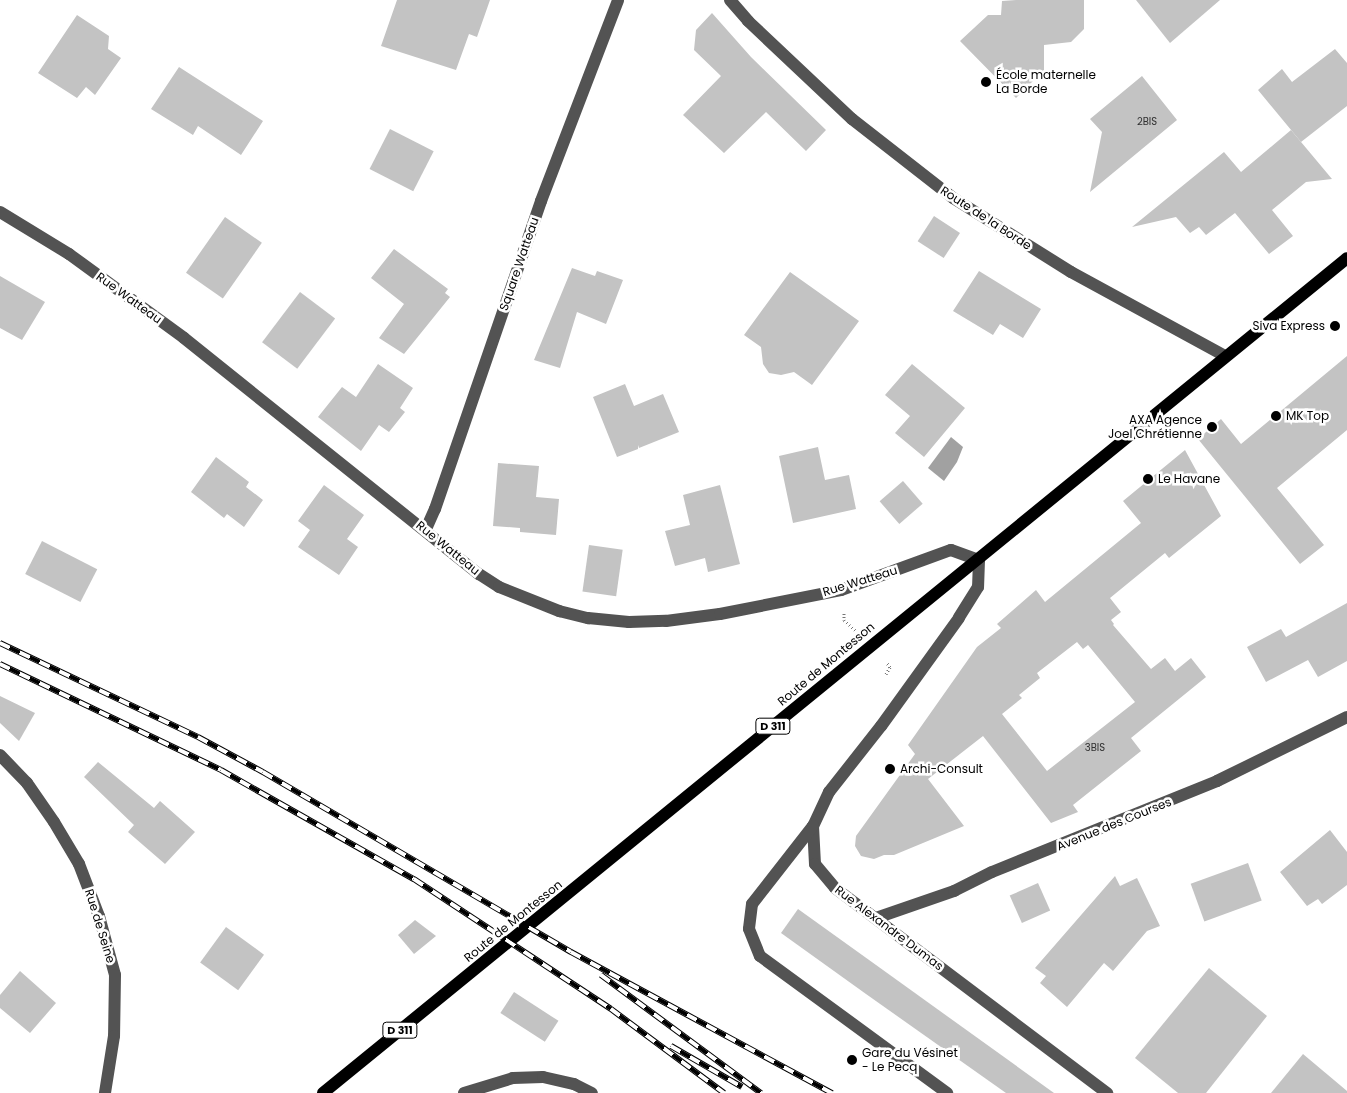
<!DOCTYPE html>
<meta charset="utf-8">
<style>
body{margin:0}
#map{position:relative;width:1347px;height:1093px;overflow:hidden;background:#fff;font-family:Poppins,sans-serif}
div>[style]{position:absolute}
.water>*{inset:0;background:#a1a1a1}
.building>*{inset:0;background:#c3c3c3;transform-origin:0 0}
.path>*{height:3px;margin-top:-1.5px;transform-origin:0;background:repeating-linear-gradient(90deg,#757575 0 1px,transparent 0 3.5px)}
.minor>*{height:12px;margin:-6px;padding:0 6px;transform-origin:6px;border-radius:6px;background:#535353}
.major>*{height:12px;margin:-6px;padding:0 6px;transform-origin:6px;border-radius:6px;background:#000}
.rail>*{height:5.5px;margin-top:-2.75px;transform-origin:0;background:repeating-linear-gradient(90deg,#fff 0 11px,#000 0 22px);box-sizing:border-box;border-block:1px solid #000}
.dots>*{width:14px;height:14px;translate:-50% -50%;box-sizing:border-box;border:2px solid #fff;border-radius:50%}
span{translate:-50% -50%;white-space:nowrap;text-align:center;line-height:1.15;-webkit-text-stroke:5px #fff;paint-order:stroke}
.number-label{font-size:10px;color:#313131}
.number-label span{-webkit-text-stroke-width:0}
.shield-label span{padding:1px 4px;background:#fff;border:1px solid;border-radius:4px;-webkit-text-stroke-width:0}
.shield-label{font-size:11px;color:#000;font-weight:700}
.poi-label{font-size:12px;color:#000}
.left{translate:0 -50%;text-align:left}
.right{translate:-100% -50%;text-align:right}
.street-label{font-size:12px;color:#000}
</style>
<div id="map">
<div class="water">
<div style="clip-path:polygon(951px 437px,963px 447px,957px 462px,944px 481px,928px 468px)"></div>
</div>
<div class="building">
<div style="clip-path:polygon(397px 0,490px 0,477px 37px,469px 34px,456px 70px,381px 46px)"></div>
<div style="clip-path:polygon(1016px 0,1084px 0,1084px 29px,1071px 42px,1044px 45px,1044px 70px,1016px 98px,960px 41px,988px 15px,1001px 15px,1002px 1px)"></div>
<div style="clip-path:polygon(1136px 0,1220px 0,1170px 43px)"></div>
<div style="clip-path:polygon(712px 13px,751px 57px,826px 130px,806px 151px,766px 112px,724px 153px,683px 115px,721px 76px,694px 50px,696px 30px)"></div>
<div style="clip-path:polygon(77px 15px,109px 36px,108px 49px,121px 58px,95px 95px,86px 87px,77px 98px,38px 73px)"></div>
<div style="clip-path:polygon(1335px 49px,1347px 63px,1347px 106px,1301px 142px,1258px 90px,1282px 69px,1292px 82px)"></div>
<div style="clip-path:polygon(179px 67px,263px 121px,241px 155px,198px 126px,193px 135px,151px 109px)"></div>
<div style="clip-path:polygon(1142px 76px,1177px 120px,1090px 192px,1102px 132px,1090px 119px)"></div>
<div style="left:390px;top:129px;width:49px;height:45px;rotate:27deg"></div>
<div style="clip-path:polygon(1291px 130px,1332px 179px,1306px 182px,1272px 210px,1293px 236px,1269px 254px,1235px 213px,1206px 235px,1199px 227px,1190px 233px,1176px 217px,1132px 227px,1224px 152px,1241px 172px)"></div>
<div style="left:934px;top:216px;width:31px;height:30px;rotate:33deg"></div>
<div style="left:225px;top:217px;width:45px;height:68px;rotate:35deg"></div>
<div style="clip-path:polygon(394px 249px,448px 289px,445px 293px,450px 297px,404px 354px,379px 338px,404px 304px,371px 278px)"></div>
<div style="clip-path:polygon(572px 268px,595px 276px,597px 271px,623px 280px,606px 324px,577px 312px,560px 368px,534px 360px)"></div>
<div style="clip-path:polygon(979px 271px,1041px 309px,1023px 338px,1000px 324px,993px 335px,953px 311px)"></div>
<div style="clip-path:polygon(790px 272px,859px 321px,812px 385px,794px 372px,781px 375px,769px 373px,763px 364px,761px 347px,744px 335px)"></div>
<div style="clip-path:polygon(0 276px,45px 302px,22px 340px,0 328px)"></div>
<div style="left:300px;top:292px;width:44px;height:63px;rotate:37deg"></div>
<div style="clip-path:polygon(1347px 356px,1347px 430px,1277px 488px,1324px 545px,1300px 564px,1198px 439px,1221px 419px,1241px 444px)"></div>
<div style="clip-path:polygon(378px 364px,413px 388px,400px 408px,405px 412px,389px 432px,379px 425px,361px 451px,318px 417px,342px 387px,356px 397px)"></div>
<div style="clip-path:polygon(912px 364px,965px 408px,924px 457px,895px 433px,910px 416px,885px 395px)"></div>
<div style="clip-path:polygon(625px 384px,634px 406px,663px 394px,679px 432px,639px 448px,638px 445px,638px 449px,617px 457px,593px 397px)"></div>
<div style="clip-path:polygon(818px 447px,825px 480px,849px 475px,856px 509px,793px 523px,779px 456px)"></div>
<div style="clip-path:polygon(evenodd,1185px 450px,1221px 516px,1169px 558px,1165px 553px,1110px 598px,1121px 612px,1111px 620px,1114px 624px,1113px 625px,1151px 669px,1165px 658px,1175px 671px,1191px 658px,1206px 677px,1131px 738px,1141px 751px,1073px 805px,1078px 812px,1051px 823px,983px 736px,928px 779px,964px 826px,894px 855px,884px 855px,874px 859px,861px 856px,855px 846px,856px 836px,915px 754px,908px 745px,977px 647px,1001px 628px,997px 624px,1036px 590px,1045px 602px,1141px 523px,1123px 501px,1185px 450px,1077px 642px,1083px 649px,1088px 645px,1135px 702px,1047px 771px,1002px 714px,1022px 698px,1019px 695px,1040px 678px,1037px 673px,1077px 642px)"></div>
<div style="clip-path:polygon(216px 457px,249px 482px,246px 487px,263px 500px,244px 527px,227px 514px,224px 518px,191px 492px)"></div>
<div style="clip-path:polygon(498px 463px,539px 466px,536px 497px,559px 499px,556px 535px,520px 532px,520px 528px,493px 526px)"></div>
<div style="left:903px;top:481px;width:30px;height:31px;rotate:49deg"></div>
<div style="clip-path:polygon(324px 485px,364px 515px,347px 539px,358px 547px,339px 575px,298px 547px,310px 530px,298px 521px)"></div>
<div style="clip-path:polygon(720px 485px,740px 564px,708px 572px,705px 558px,675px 566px,665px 531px,690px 525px,683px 495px)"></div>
<div style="left:42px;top:541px;width:62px;height:37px;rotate:27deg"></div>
<div style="left:589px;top:545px;width:34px;height:47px;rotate:8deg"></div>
<div style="clip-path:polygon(1347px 603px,1347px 661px,1318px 677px,1308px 660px,1266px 682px,1247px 647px,1281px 629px,1286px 637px)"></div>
<div style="clip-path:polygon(0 696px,35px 713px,19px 741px,0 723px)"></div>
<div style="clip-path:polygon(98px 762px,154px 808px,160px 801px,195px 832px,165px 864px,128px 832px,134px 825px,84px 777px)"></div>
<div style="clip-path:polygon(1330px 830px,1347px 852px,1347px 885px,1322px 904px,1318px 899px,1307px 906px,1280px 872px)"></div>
<div style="left:1248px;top:863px;width:40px;height:61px;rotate:70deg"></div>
<div style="clip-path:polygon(1115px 876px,1120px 886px,1137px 878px,1160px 926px,1147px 931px,1113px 971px,1104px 963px,1067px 1007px,1040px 983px,1046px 976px,1035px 968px)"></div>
<div style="left:1038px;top:883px;width:30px;height:31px;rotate:66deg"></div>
<div style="clip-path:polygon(798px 909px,883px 970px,1054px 1093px,1006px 1093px,866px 994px,781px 933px)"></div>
<div style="clip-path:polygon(415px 920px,436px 936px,414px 954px,398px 935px)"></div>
<div style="left:226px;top:927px;width:47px;height:44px;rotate:36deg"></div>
<div style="clip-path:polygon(1209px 968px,1267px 1016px,1206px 1093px,1178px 1093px,1135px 1058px)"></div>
<div style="clip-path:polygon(20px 971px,56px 1003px,30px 1033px,0 1008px,0 995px)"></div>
<div style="left:514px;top:992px;width:53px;height:25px;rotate:33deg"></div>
<div style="clip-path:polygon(1303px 1054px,1347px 1091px,1347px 1093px,1271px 1093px)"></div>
</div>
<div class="path">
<div style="left:844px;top:613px;width:7px;rotate:90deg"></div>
<div style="left:844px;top:620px;width:15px;rotate:42deg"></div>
<div style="left:886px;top:674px;width:8px;rotate:-60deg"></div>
<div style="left:890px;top:667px;width:5px;rotate:-127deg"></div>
</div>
<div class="minor">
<div style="left:730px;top:0;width:28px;rotate:49deg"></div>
<div style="left:748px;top:21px;width:143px;rotate:43.3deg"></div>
<div style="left:852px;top:119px;width:128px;rotate:38deg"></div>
<div style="left:953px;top:198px;width:139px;rotate:32.1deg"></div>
<div style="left:1071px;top:272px;width:175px;rotate:28.6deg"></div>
<div style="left:0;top:212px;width:81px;rotate:31.3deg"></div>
<div style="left:69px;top:254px;width:142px;rotate:36.1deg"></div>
<div style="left:184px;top:338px;width:378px;rotate:38.7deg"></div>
<div style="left:479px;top:574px;width:24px;rotate:33deg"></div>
<div style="left:499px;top:587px;width:65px;rotate:21.8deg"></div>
<div style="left:559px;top:611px;width:30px;rotate:14deg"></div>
<div style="left:588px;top:618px;width:41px;rotate:5.6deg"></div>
<div style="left:629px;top:622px;width:37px;rotate:-2deg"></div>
<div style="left:666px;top:621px;width:54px;rotate:-7.4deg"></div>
<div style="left:720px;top:614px;width:123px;rotate:-11.2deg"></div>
<div style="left:841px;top:590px;width:117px;rotate:-20deg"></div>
<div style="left:951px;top:550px;width:30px;rotate:20deg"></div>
<div style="left:979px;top:560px;width:27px;rotate:92deg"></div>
<div style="left:978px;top:587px;width:36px;rotate:122deg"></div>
<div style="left:959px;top:618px;width:133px;rotate:125.8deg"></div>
<div style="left:881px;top:726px;width:84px;rotate:128.2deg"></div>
<div style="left:829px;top:792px;width:38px;rotate:115deg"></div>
<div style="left:813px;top:826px;width:38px;rotate:87deg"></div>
<div style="left:815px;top:864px;width:31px;rotate:50deg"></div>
<div style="left:835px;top:888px;width:341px;rotate:37deg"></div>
<div style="left:426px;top:529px;width:22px;rotate:-66deg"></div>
<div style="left:435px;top:509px;width:326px;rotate:-71deg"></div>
<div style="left:541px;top:201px;width:215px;rotate:-69deg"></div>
<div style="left:0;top:755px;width:39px;rotate:46deg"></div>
<div style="left:27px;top:783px;width:47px;rotate:55.3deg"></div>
<div style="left:54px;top:822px;width:49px;rotate:59.2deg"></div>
<div style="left:79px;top:864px;width:56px;rotate:69deg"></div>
<div style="left:99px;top:916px;width:61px;rotate:74.8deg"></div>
<div style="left:115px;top:975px;width:61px;rotate:90.9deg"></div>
<div style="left:114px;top:1036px;width:58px;rotate:99deg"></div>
<div style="left:813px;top:826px;width:99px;rotate:128deg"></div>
<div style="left:752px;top:904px;width:25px;rotate:97deg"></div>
<div style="left:749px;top:929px;width:29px;rotate:68deg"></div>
<div style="left:760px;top:956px;width:232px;rotate:36.2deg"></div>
<div style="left:876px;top:918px;width:83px;rotate:-19.1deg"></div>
<div style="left:954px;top:891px;width:42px;rotate:-26.6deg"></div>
<div style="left:992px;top:872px;width:243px;rotate:-22deg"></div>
<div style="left:1217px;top:781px;width:145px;rotate:-26.2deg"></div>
<div style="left:464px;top:1093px;width:51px;rotate:-17deg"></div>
<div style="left:513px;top:1078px;width:30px;rotate:-2deg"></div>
<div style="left:543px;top:1077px;width:32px;rotate:13deg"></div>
<div style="left:574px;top:1084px;width:20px;rotate:27deg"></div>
</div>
<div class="major">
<div style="left:323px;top:1093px;width:1321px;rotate:-39.19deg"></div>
</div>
<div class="rail">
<div style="left:0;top:643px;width:219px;rotate:25.4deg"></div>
<div style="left:198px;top:737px;width:74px;rotate:28.3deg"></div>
<div style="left:263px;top:772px;width:357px;rotate:30.3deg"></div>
<div style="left:571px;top:952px;width:297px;rotate:28.4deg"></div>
<div style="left:0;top:664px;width:245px;rotate:25.6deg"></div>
<div style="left:221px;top:770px;width:222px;rotate:29.5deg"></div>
<div style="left:414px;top:879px;width:236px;rotate:33.4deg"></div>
<div style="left:611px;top:1009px;width:141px;rotate:36.6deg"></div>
<div style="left:601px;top:975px;width:199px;rotate:36.4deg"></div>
<div style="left:671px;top:1046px;width:82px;rotate:30deg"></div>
</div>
<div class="dots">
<div style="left:986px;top:82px;background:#000"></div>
<div style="left:1335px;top:326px;background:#000"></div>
<div style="left:1276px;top:416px;background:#000"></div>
<div style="left:1212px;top:427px;background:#000"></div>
<div style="left:1148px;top:479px;background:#000"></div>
<div style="left:890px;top:769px;background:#000"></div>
<div style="left:852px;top:1060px;background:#000"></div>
</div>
<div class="number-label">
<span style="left:1147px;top:122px">2BIS</span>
<span style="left:1095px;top:748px">3BIS</span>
</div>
<div class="shield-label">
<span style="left:773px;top:726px">D 311</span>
<span style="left:400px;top:1030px">D 311</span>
</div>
<div class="poi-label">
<span class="left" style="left:996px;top:82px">École maternelle<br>La Borde</span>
<span class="right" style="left:1325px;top:326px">Siva Express</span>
<span class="left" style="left:1286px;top:416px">MK Top</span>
<span class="right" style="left:1202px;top:427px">AXA Agence<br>Joel Chrétienne</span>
<span class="left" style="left:1158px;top:479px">Le Havane</span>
<span class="left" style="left:900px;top:769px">Archi-Consult</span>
<span class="left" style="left:862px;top:1060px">Gare du Vésinet<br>- Le Pecq</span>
</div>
<div class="street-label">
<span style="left:986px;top:218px;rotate:33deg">Route de la Borde</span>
<span style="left:519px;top:264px;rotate:-71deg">Square Watteau</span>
<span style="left:129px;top:298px;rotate:36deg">Rue Watteau</span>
<span style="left:448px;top:548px;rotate:39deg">Rue Watteau</span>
<span style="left:860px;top:581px;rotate:-17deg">Rue Watteau</span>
<span style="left:826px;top:664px;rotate:-40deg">Route de Montesson</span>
<span style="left:1114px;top:824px;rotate:-22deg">Avenue des Courses</span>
<span style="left:513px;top:921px;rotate:-39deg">Route de Montesson</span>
<span style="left:100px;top:926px;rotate:73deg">Rue de Seine</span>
<span style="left:889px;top:928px;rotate:37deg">Rue Alexandre Dumas</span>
</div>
</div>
